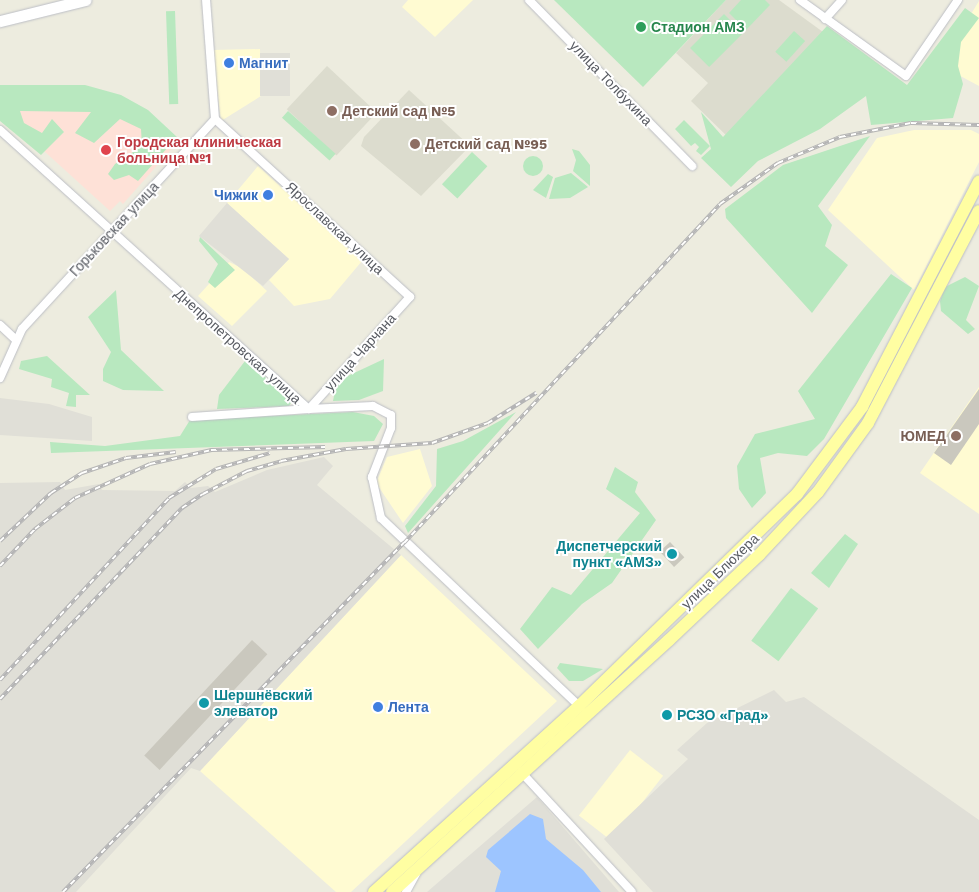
<!DOCTYPE html>
<meta charset="utf-8">
<style>
body{margin:0}
#map{position:relative;width:979px;height:892px;overflow:hidden;background:#edecdf;font-family:"Work Sans",sans-serif}
div>[style]{position:absolute}
.commercial>*{inset:0;background:#fffbd2;transform-origin:0 0}
.industrial>*{inset:0;background:#e0dfd7;transform-origin:0 0}
.education>*{inset:0;background:#dcdcce;transform-origin:0 0}
.medical>*{inset:0;background:#fee1d7}
.green>*{inset:0;background:#b8e8bf;transform-origin:0 0}
.round{border-radius:50%}
.water>*{inset:0;background:#9dc5ff}
.building>*{inset:0;background:#cac8be;transform-origin:0 0}
.roads{filter:drop-shadow(0 0 1px #bcbec5) drop-shadow(0 0 1px #bcbec5)}
.street>*{height:8px;margin:-4px;padding:0 4px;transform-origin:4px;border-radius:4px;background:#fff}
.secondary>*{height:11px;margin:-5.5px;padding:0 5.5px;transform-origin:5.5px;border-radius:5.5px;background:#fff}
.primary>*{height:12px;margin:-6px;padding:0 6px;transform-origin:6px;border-radius:6px;background:#fffea2}
.rail>*{height:4px;margin-top:-2px;transform-origin:0;background:repeating-linear-gradient(90deg,#fff 0 5.5px,#b4b4b5 0 11px);box-sizing:border-box;border-block:1px solid #b4b4b5}
.dots>*{width:14px;height:14px;translate:-50% -50%;box-sizing:border-box;border:2px solid #fff;border-radius:50%}
span{translate:-50% -50%;white-space:nowrap;text-align:center;line-height:1.15;-webkit-text-stroke:4px #fff;paint-order:stroke}
.leisure-label{font-size:14px;color:#27864d;font-weight:700}
.left{translate:0 -50%;text-align:left}
.shop-label{font-size:14px;color:#366cbe;font-weight:700}
.right{translate:-100% -50%;text-align:right}
.street-label{font-size:14px;color:#585b62}
.education-label{font-size:14px;color:#785e54;font-weight:700}
.health-label{font-size:14px;color:#be3a42;font-weight:700}
.culture-label{font-size:14px;color:#0d838f;font-weight:700}
</style>
<div id="map">
<div class="commercial">
<div style="clip-path:polygon(408px 0,473px 0,435px 37px,402px 7px)"></div>
<div style="clip-path:polygon(979px 1px,979px 86px,940px 65px)"></div>
<div style="clip-path:polygon(260px 49px,261px 96px,221px 121px,212px 50px)"></div>
<div style="clip-path:polygon(914px 130px,971px 130px,979px 134px,979px 162px,914px 290px,828px 210px,877px 138px)"></div>
<div style="clip-path:polygon(258px 166px,362px 261px,330px 299px,294px 306px,269px 280px,289px 259px,227px 203px)"></div>
<div style="clip-path:polygon(229px 262px,242px 268px,267px 291px,232px 326px,198px 296px)"></div>
<div style="clip-path:polygon(979px 387px,979px 514px,920px 473px)"></div>
<div style="clip-path:polygon(420px 449px,432px 486px,403px 523px,376px 483px,387px 457px)"></div>
<div style="clip-path:polygon(401px 555px,557px 701px,351px 892px,336px 892px,200px 771px)"></div>
<div style="left:630px;top:750px;width:42px;height:83px;rotate:38deg"></div>
</div>
<div class="industrial">
<div style="left:260px;top:53px;width:30px;height:43px"></div>
<div style="clip-path:polygon(227px 203px,289px 259px,263px 286px,199px 236px)"></div>
<div style="clip-path:polygon(0 398px,49px 404px,92px 417px,92px 441px,0 435px)"></div>
<div style="clip-path:polygon(324px 457px,333px 466px,317px 485px,401px 555px,200px 771px,191px 768px,76px 892px,0 892px,0 483px,60px 482px,65px 490px,99px 484px,102px 490px,175px 491px,185px 482px,191px 488px,208px 486px,215px 492px,267px 470px)"></div>
<div style="clip-path:polygon(774px 690px,786px 702px,804px 697px,979px 820px,979px 892px,653px 892px,604px 839px,688px 759px,677px 750px,707px 723px)"></div>
<div style="clip-path:polygon(537px 797px,619px 892px,427px 892px)"></div>
</div>
<div class="education">
<div style="clip-path:polygon(726px 0,779px 0,823px 32px,732px 141px,691px 101px,708px 83px,676px 53px)"></div>
<div style="left:327px;top:66px;width:68px;height:59px;rotate:43deg"></div>
<div style="clip-path:polygon(409px 90px,470px 146px,421px 196px,361px 146px,364px 137px)"></div>
</div>
<div class="medical">
<div style="clip-path:polygon(14px 93px,144px 115px,176px 144px,123px 204px,120px 201px,110px 211px,0 111px)"></div>
</div>
<div class="green">
<div style="clip-path:polygon(554px 0,726px 0,643px 87px)"></div>
<div style="clip-path:polygon(741px 0,765px 0,770px 5px,746px 30px,729px 13px)"></div>
<div style="clip-path:polygon(965px 8px,979px 18px,961px 42px,958px 66px,963px 84px,953px 118px,871px 125px,866px 96px,820px 129px,758px 161px,731px 187px,701px 158px,711px 149px,701px 112px,723px 137px,827px 26px,907px 85px)"></div>
<div style="left:175px;top:11px;width:93px;height:9px;rotate:88deg"></div>
<div style="left:724px;top:14px;width:27px;height:48px;rotate:45deg"></div>
<div style="left:794px;top:31px;width:15px;height:28px;rotate:42deg"></div>
<div style="clip-path:polygon(0 85px,85px 85px,121px 95px,148px 110px,177px 137px,138px 181px,129px 175px,114px 180px,108px 174px,115px 164px,142px 146px,141px 129px,120px 119px,94px 143px,75px 133px,91px 112px,20px 111px,24px 123px,42px 133px,52px 119px,64px 132px,41px 155px,0 121px)"></div>
<div style="left:288px;top:111px;width:64px;height:9px;rotate:42deg"></div>
<div style="clip-path:polygon(684px 120px,710px 146px,701px 155px,696px 151px,699px 147px,695px 143px,691px 146px,675px 129px)"></div>
<div style="clip-path:polygon(870px 136px,818px 206px,832px 225px,825px 246px,848px 265px,812px 313px,726px 218px,725px 209px,783px 165px)"></div>
<div style="clip-path:polygon(572px 149px,579px 151px,590px 165px,590px 186px,573px 171px,576px 160px)"></div>
<div style="left:472px;top:152px;width:21px;height:44px;rotate:43deg"></div>
<div class="round" style="left:523px;top:156px;width:20px;height:20px"></div>
<div style="clip-path:polygon(571px 173px,588px 187px,570px 198px,549px 199px,555px 178px)"></div>
<div style="clip-path:polygon(548px 174px,553px 177px,546px 198px,533px 190px)"></div>
<div style="clip-path:polygon(200px 237px,235px 270px,215px 288px,208px 282px,218px 264px,199px 241px)"></div>
<div style="clip-path:polygon(891px 274px,912px 288px,824px 439px,807px 456px,778px 453px,760px 458px,766px 493px,752px 508px,739px 489px,737px 466px,755px 434px,815px 419px,798px 391px)"></div>
<div style="clip-path:polygon(965px 277px,979px 286px,966px 320px,975px 329px,968px 334px,941px 311px,940px 301px,945px 287px)"></div>
<div style="clip-path:polygon(116px 290px,121px 350px,164px 391px,123px 390px,103px 381px,103px 369px,111px 352px,88px 317px)"></div>
<div style="clip-path:polygon(47px 356px,90px 395px,76px 395px,76px 407px,66px 406px,69px 393px,51px 387px,52px 379px,19px 369px,21px 361px)"></div>
<div style="clip-path:polygon(384px 359px,383px 391px,359px 400px,333px 401px,337px 381px)"></div>
<div style="clip-path:polygon(245px 361px,293px 400px,289px 406px,217px 409px,219px 395px)"></div>
<div style="clip-path:polygon(353px 412px,374px 416px,383px 424px,374px 441px,51px 453px,50px 442px,105px 446px,180px 436px,190px 420px)"></div>
<div style="clip-path:polygon(516px 412px,408px 533px,405px 526px,436px 486px,437px 449px,463px 441px)"></div>
<div style="clip-path:polygon(615px 467px,638px 482px,635px 492px,656px 520px,612px 583px,582px 604px,538px 649px,520px 629px,552px 587px,571px 595px,640px 513px,606px 489px)"></div>
<div style="clip-path:polygon(845px 534px,858px 544px,829px 588px,811px 573px)"></div>
<div style="left:791px;top:588px;width:34px;height:66px;rotate:37deg"></div>
<div style="clip-path:polygon(560px 663px,603px 669px,583px 681px,569px 681px,557px 668px)"></div>
</div>
<div class="water">
<div style="clip-path:polygon(530px 814px,543px 819px,546px 839px,583px 870px,601px 892px,495px 892px,501px 871px,486px 857px,488px 850px)"></div>
</div>
<div class="building">
<div style="clip-path:polygon(979px 389px,979px 424px,951px 465px,934px 453px)"></div>
<div style="left:670px;top:542px;width:21px;height:14px;rotate:47deg"></div>
<div style="left:252px;top:640px;width:21px;height:158px;rotate:43deg"></div>
</div>
<div class="roads">
<div class="street">
<div style="left:529px;top:0;width:233px;rotate:45.5deg"></div>
<div style="left:800px;top:0;width:130px;rotate:35.6deg"></div>
<div style="left:906px;top:76px;width:92px;rotate:-55.6deg"></div>
<div style="left:825px;top:19px;width:25px;rotate:-48deg"></div>
<div style="left:0;top:130px;width:416px;rotate:42.1deg"></div>
<div style="left:309px;top:409px;width:64px;rotate:-2.7deg"></div>
<div style="left:373px;top:406px;width:20px;rotate:27deg"></div>
<div style="left:391px;top:415px;width:13px;rotate:90deg"></div>
<div style="left:391px;top:428px;width:53px;rotate:111.2deg"></div>
<div style="left:372px;top:477px;width:42px;rotate:77.6deg"></div>
<div style="left:381px;top:518px;width:273px;rotate:43.5deg"></div>
<div style="left:0;top:325px;width:22px;rotate:43deg"></div>
<div style="left:0;top:378px;width:54px;rotate:-65.8deg"></div>
<div style="left:22px;top:329px;width:285px;rotate:-47.4deg"></div>
<div style="left:192px;top:417px;width:117px;rotate:-3.9deg"></div>
<div style="left:309px;top:409px;width:151px;rotate:-48deg"></div>
<div style="left:410px;top:297px;width:264px;rotate:-137.6deg"></div>
<div style="left:215px;top:119px;width:119px;rotate:-94.3deg"></div>
<div style="left:521px;top:772px;width:163px;rotate:47.2deg"></div>
<div style="left:406px;top:892px;width:21px;rotate:-61deg"></div>
</div>
<div class="secondary">
<div style="left:0;top:21px;width:88px;rotate:-13.9deg"></div>
</div>
<div class="primary">
<div style="left:374px;top:892px;width:277px;rotate:-42.2deg"></div>
<div style="left:579px;top:706px;width:304px;rotate:-44.2deg"></div>
<div style="left:797px;top:494px;width:109px;rotate:-53.2deg"></div>
<div style="left:862px;top:407px;width:254px;rotate:-62.6deg"></div>
<div style="left:392px;top:892px;width:374px;rotate:-42.3deg"></div>
<div style="left:669px;top:640px;width:124px;rotate:-43.4deg"></div>
<div style="left:759px;top:555px;width:86px;rotate:-46.9deg"></div>
<div style="left:818px;top:492px;width:85px;rotate:-54.1deg"></div>
<div style="left:868px;top:423px;width:239px;rotate:-62.4deg"></div>
</div>
</div>
<div class="rail">
<div style="left:0;top:541px;width:70px;rotate:-43.3deg"></div>
<div style="left:51px;top:493px;width:37px;rotate:-33deg"></div>
<div style="left:82px;top:473px;width:46px;rotate:-18.8deg"></div>
<div style="left:126px;top:458px;width:50px;rotate:-6.8deg"></div>
<div style="left:0;top:566px;width:51px;rotate:-46.6deg"></div>
<div style="left:35px;top:529px;width:51px;rotate:-37.8deg"></div>
<div style="left:75px;top:498px;width:82px;rotate:-24.4deg"></div>
<div style="left:150px;top:464px;width:63px;rotate:-12.9deg"></div>
<div style="left:211px;top:450px;width:114px;rotate:-1.5deg"></div>
<div style="left:0;top:680px;width:248px;rotate:-47.1deg"></div>
<div style="left:169px;top:498px;width:55px;rotate:-31.7deg"></div>
<div style="left:216px;top:469px;width:56px;rotate:-16.5deg"></div>
<div style="left:0;top:699px;width:264px;rotate:-46.4deg"></div>
<div style="left:182px;top:508px;width:25px;rotate:-34deg"></div>
<div style="left:203px;top:494px;width:50px;rotate:-27.6deg"></div>
<div style="left:247px;top:471px;width:35px;rotate:-16deg"></div>
<div style="left:281px;top:461px;width:66px;rotate:-10.5deg"></div>
<div style="left:346px;top:449px;width:86px;rotate:-4deg"></div>
<div style="left:432px;top:443px;width:59px;rotate:-19.7deg"></div>
<div style="left:488px;top:423px;width:57px;rotate:-32deg"></div>
<div style="left:63px;top:892px;width:488px;rotate:-45.7deg"></div>
<div style="left:404px;top:543px;width:463px;rotate:-47deg"></div>
<div style="left:720px;top:204px;width:71px;rotate:-35.3deg"></div>
<div style="left:778px;top:163px;width:67px;rotate:-22.8deg"></div>
<div style="left:840px;top:137px;width:72px;rotate:-11.2deg"></div>
<div style="left:911px;top:123px;width:68px;rotate:1.7deg"></div>
</div>
<div class="dots">
<div style="left:641px;top:27px;background:#2e9e5b"></div>
<div style="left:229px;top:63px;background:#3f7fe0"></div>
<div style="left:332px;top:111px;background:#8d6e63"></div>
<div style="left:415px;top:144px;background:#8d6e63"></div>
<div style="left:106px;top:150px;background:#e0444e"></div>
<div style="left:268px;top:195px;background:#3f7fe0"></div>
<div style="left:956px;top:436px;background:#8d6e63"></div>
<div style="left:672px;top:554px;background:#0f9aa8"></div>
<div style="left:204px;top:703px;background:#0f9aa8"></div>
<div style="left:378px;top:707px;background:#3f7fe0"></div>
<div style="left:667px;top:715px;background:#0f9aa8"></div>
</div>
<div class="leisure-label">
<span class="left" style="left:651px;top:27px">Стадион АМЗ</span>
</div>
<div class="shop-label">
<span class="left" style="left:239px;top:63px">Магнит</span>
<span class="right" style="left:258px;top:195px">Чижик</span>
<span class="left" style="left:388px;top:707px">Лента</span>
</div>
<div class="street-label">
<span style="left:611px;top:83px;rotate:46deg">улица Толбухина</span>
<span style="left:335px;top:228px;rotate:43deg">Ярославская улица</span>
<span style="left:114px;top:229px;rotate:-47deg">Горьковская улица</span>
<span style="left:238px;top:346px;rotate:42deg">Днепропетровская улица</span>
<span style="left:360px;top:352px;rotate:-48deg">улица Чарчана</span>
<span style="left:720px;top:571px;rotate:-44deg">улица Блюхера</span>
</div>
<div class="education-label">
<span class="left" style="left:342px;top:111px">Детский сад №5</span>
<span class="left" style="left:425px;top:144px">Детский сад №95</span>
<span class="right" style="left:946px;top:436px">ЮМЕД</span>
</div>
<div class="health-label">
<span class="left" style="left:117px;top:150px">Городская клиническая<br>больница №1</span>
</div>
<div class="culture-label">
<span class="right" style="left:662px;top:554px">Диспетчерский<br>пункт «АМЗ»</span>
<span class="left" style="left:214px;top:703px">Шершнёвский<br>элеватор</span>
<span class="left" style="left:677px;top:715px">РСЗО «Град»</span>
</div>
</div>
